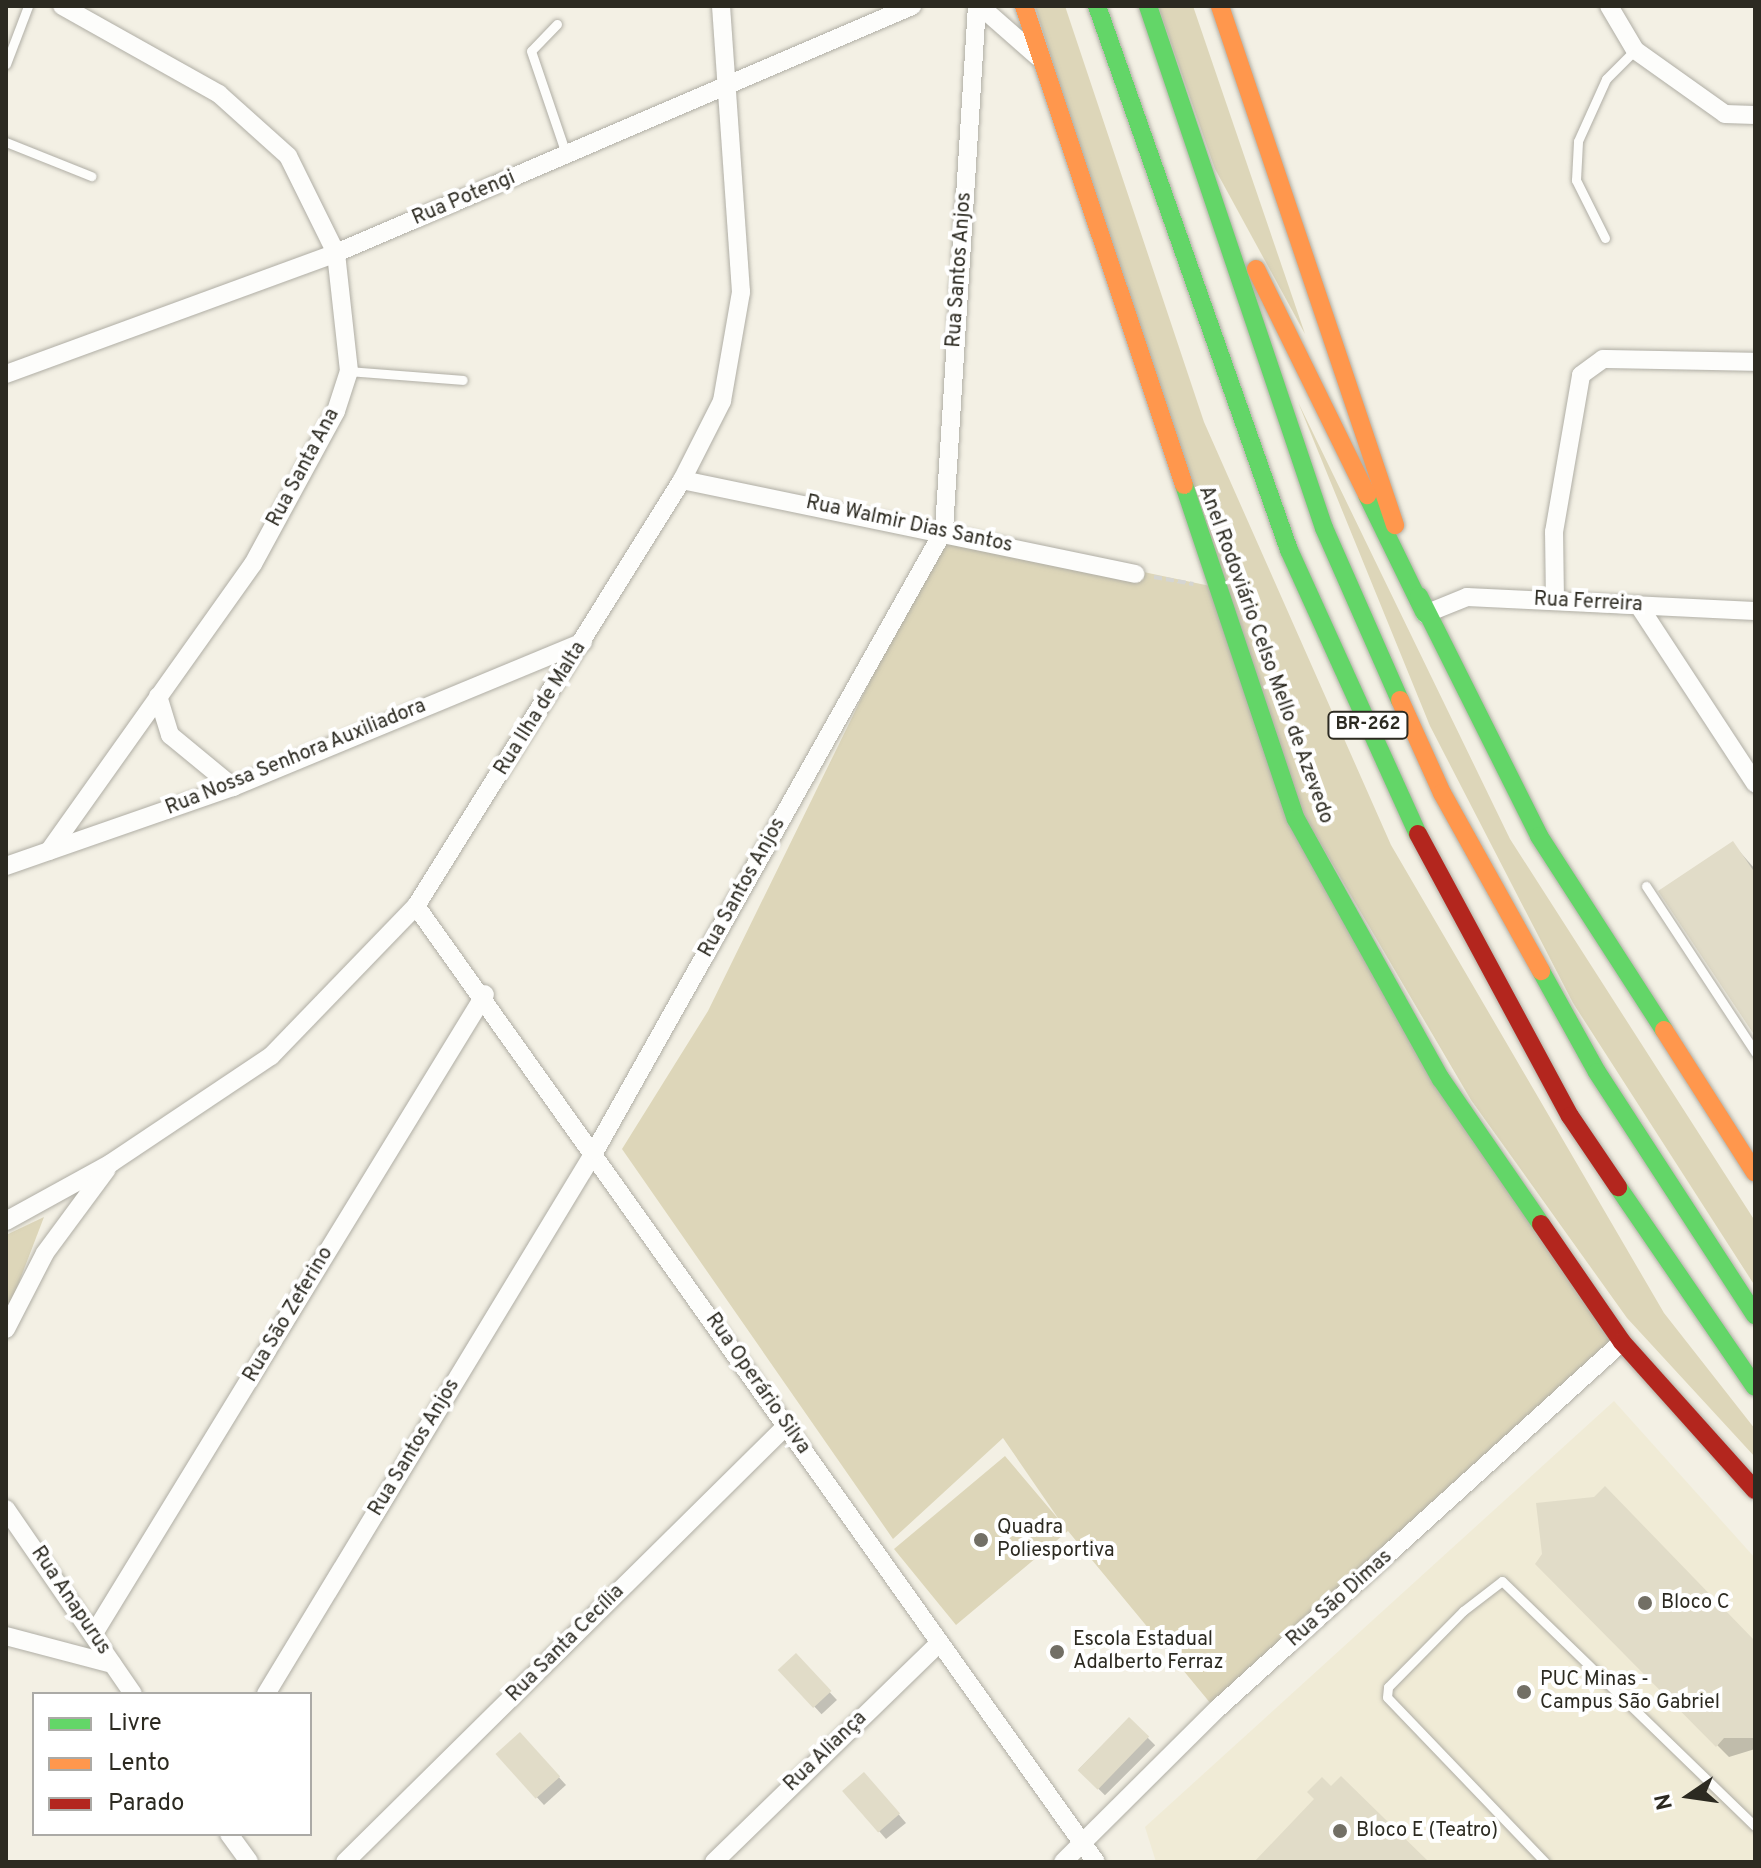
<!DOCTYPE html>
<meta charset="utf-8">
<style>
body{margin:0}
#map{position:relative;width:1761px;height:1868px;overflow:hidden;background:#f3f0e4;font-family:Overpass,sans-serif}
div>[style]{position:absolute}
.built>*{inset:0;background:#f0ebd6}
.green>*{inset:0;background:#ddd6b9}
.shadow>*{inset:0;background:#0003;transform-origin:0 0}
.building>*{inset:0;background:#e1dcc8;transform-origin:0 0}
.path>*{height:4px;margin-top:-2px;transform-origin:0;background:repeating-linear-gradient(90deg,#d5d5d1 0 8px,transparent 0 12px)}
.roads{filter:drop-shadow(0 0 2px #b0aea5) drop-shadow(0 0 2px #b0aea5)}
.lane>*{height:9px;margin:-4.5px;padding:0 4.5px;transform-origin:4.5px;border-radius:4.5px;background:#fdfdfb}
.street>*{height:18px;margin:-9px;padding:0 9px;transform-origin:9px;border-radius:9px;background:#fdfdfb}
.fast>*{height:18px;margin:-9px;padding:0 9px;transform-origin:9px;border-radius:9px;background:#63d668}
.slow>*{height:18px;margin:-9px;padding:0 9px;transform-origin:9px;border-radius:9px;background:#ff974d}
.jam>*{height:18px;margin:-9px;padding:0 9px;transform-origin:9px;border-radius:9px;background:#b3261e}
.dots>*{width:22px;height:22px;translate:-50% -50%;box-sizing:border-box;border:4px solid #fff;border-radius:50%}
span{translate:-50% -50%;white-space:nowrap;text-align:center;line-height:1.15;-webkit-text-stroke:8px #fff;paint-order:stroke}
.shield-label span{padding:2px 6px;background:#fff;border:2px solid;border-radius:6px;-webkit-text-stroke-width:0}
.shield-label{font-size:18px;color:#2c2a21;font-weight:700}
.street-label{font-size:20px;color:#2c2a21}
.poi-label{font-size:20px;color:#2c2a21}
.left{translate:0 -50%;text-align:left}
.frame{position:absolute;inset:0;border:8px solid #2c2a21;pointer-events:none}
.legend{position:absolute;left:32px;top:1692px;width:280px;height:144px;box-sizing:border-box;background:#fff;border:2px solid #abaaa6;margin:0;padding:10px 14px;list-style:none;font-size:24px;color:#2c2a21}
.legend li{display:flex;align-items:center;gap:16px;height:40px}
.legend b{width:40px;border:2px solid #abaaa6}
.north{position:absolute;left:1649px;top:1756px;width:80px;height:80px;-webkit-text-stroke:6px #fff;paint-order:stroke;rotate:257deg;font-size:22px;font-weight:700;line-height:32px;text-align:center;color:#2c2a21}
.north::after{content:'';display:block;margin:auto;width:28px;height:36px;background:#2c2a21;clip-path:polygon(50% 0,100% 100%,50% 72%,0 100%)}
</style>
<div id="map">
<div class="built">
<div style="clip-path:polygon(1614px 1401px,1755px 1558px,1755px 1862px,1156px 1862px,1145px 1827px)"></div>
</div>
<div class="green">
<div style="clip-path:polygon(1035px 6px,1065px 6px,1204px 422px,1391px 845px,1664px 1313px,1755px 1429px,1755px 1457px,1627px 1318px,1471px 1100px,1309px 824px,1361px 945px,1622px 1342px,1216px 1710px,1068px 1531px,956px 1625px,894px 1549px,1005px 1456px,1060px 1521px,1003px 1438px,893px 1539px,622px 1149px,708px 1011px,944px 530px,1215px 587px)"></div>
<div style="clip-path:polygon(1158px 6px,1193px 6px,1305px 334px,1215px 169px)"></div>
<div style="clip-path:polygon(1298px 402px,1510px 839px,1755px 1221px,1755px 1286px,1573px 1003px,1430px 726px)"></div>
<div style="clip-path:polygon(44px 1217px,8px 1311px,6px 1235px)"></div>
</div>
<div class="shadow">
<div style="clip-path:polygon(1733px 844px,1755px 869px,1755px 1030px)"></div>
<div style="clip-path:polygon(1537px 1564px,1755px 1643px,1755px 1749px,1729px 1757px)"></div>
<div style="left:796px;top:1656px;width:60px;height:21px;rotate:47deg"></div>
<div style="left:1129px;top:1719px;width:37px;height:71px;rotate:45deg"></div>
<div style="clip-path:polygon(527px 1742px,566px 1785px,544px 1805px,498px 1755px)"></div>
<div style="clip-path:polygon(871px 1782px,906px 1823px,886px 1839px,844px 1791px)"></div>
</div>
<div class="building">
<div style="clip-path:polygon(1733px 841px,1755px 873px,1755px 1036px,1658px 891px)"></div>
<div style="clip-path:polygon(1605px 1486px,1755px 1641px,1755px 1738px,1724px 1738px,1716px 1747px,1535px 1564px,1542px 1554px,1536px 1503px,1594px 1497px)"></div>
<div style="left:796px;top:1653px;width:52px;height:25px;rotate:47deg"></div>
<div style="left:1129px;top:1717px;width:28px;height:74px;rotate:44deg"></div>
<div style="left:520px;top:1732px;width:60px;height:33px;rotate:48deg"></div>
<div style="left:864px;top:1772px;width:55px;height:29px;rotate:49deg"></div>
<div style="clip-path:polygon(1341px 1776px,1429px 1862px,1254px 1862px,1314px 1799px,1307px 1792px,1322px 1777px,1331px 1786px)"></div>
</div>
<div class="path">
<div style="left:1154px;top:577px;width:40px;rotate:10deg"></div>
</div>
<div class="roads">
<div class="lane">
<div style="left:557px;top:24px;width:37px;rotate:134deg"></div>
<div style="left:531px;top:51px;width:109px;rotate:71.2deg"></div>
<div style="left:6px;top:64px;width:62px;rotate:-69.2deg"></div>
<div style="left:6px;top:142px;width:92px;rotate:21.8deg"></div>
<div style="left:1605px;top:238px;width:65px;rotate:-116.6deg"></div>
<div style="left:1576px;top:180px;width:39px;rotate:-87deg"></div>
<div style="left:1578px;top:141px;width:68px;rotate:-65.7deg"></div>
<div style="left:1606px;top:79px;width:41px;rotate:-45deg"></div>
<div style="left:349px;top:371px;width:114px;rotate:4.5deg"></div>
<div style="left:1646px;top:886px;width:199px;rotate:56.7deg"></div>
<div style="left:1545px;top:1862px;width:228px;rotate:-133.8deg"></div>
<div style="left:1387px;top:1697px;width:10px;rotate:-84deg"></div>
<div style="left:1388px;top:1687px;width:107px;rotate:-45.4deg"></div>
<div style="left:1463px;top:1611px;width:49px;rotate:-37.6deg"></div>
<div style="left:1502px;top:1581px;width:352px;rotate:44.1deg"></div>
</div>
<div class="street">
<div style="left:980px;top:6px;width:77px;rotate:41.3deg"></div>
<div style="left:1609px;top:6px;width:51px;rotate:59.4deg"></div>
<div style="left:1635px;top:50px;width:110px;rotate:35.4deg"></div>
<div style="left:1725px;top:114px;width:30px;rotate:2deg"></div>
<div style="left:6px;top:374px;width:351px;rotate:-20.1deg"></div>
<div style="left:336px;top:253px;width:627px;rotate:-23.21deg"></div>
<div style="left:682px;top:480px;width:463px;rotate:11.7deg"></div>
<div style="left:1555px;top:601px;width:69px;rotate:-90.8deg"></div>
<div style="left:1554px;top:532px;width:159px;rotate:-80.2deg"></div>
<div style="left:1581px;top:375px;width:27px;rotate:-36deg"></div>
<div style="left:1603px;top:359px;width:152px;rotate:1.1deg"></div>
<div style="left:1639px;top:606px;width:212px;rotate:56.8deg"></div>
<div style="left:1425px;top:614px;width:45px;rotate:-22deg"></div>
<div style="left:1467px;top:597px;width:288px;rotate:2.8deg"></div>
<div style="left:158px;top:696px;width:41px;rotate:72.9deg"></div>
<div style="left:170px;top:735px;width:82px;rotate:39.5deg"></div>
<div style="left:49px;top:851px;width:352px;rotate:-54.6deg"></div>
<div style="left:253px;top:564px;width:174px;rotate:-61.5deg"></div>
<div style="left:336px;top:411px;width:42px;rotate:-72deg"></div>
<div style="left:349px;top:371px;width:119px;rotate:-96.3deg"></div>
<div style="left:336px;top:253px;width:108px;rotate:-116.3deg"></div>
<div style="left:288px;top:156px;width:93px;rotate:-138.1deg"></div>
<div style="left:219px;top:94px;width:180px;rotate:-150.7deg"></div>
<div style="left:6px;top:866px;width:240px;rotate:-19.2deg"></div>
<div style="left:233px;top:787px;width:379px;rotate:-22.5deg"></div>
<div style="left:416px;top:906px;width:1173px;rotate:54.58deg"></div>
<div style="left:6px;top:1221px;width:120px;rotate:-28.9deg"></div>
<div style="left:111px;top:1163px;width:192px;rotate:-33.8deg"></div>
<div style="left:271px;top:1056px;width:209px;rotate:-46deg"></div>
<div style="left:416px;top:906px;width:502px;rotate:-58.02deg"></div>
<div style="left:682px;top:480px;width:89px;rotate:-63.1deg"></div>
<div style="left:722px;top:401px;width:111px;rotate:-80.1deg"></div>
<div style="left:741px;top:292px;width:287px;rotate:-94deg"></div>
<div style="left:6px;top:1329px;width:85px;rotate:-62.8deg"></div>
<div style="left:45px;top:1253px;width:104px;rotate:-53.6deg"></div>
<div style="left:6px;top:1509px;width:224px;rotate:55.5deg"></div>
<div style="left:93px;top:1635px;width:751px;rotate:-58.55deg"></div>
<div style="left:6px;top:1636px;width:110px;rotate:14.8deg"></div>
<div style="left:266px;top:1694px;width:635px;rotate:-58.79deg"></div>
<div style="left:595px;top:1151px;width:712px;rotate:-60.66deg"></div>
<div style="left:944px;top:530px;width:525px;rotate:-86.4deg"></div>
<div style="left:229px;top:1834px;width:34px;rotate:54deg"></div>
<div style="left:345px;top:1862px;width:620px;rotate:-44.67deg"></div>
<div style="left:714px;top:1862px;width:314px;rotate:-44.2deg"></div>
<div style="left:1063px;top:1862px;width:216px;rotate:-44.8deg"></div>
<div style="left:1216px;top:1710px;width:548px;rotate:-42.19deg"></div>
</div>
<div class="fast">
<div style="left:1097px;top:6px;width:577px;rotate:70.56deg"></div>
<div style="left:1289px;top:550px;width:312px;rotate:65.6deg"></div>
<div style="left:1148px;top:6px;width:551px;rotate:71.37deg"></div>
<div style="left:1324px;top:528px;width:188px;rotate:66.2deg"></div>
<div style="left:1184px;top:485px;width:352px;rotate:71.5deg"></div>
<div style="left:1296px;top:819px;width:298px;rotate:60.9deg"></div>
<div style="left:1441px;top:1079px;width:176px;rotate:55.4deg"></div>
<div style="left:1367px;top:495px;width:132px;rotate:64deg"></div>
<div style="left:1419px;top:596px;width:268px;rotate:63.4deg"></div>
<div style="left:1539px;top:836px;width:231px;rotate:57.2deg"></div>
<div style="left:1541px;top:971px;width:115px;rotate:61deg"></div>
<div style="left:1597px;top:1072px;width:290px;rotate:57deg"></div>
<div style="left:1618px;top:1187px;width:242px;rotate:55.6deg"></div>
</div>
<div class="slow">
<div style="left:1024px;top:6px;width:505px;rotate:71.53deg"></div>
<div style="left:1220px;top:6px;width:548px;rotate:71.37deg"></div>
<div style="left:1256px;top:269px;width:252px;rotate:63.8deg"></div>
<div style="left:1400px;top:700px;width:102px;rotate:65.7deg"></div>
<div style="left:1442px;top:793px;width:204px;rotate:60.9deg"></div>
<div style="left:1664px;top:1030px;width:169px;rotate:57.5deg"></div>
</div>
<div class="jam">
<div style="left:1418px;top:834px;width:320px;rotate:61.7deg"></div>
<div style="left:1570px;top:1116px;width:86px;rotate:55.9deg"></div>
<div style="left:1541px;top:1224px;width:143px;rotate:55.5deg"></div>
<div style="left:1622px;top:1342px;width:199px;rotate:48.1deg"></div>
</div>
</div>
<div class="dots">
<div style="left:981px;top:1540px;background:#726f65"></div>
<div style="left:1645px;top:1603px;background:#726f65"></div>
<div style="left:1057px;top:1652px;background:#726f65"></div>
<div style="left:1524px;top:1692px;background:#726f65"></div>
<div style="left:1340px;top:1831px;background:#726f65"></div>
</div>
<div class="shield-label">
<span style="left:1368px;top:725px">BR-262</span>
</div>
<div class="street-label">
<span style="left:464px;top:199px;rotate:-23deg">Rua Potengi</span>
<span style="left:960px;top:270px;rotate:-86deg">Rua Santos Anjos</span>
<span style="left:304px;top:468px;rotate:-62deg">Rua Santa Ana</span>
<span style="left:909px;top:525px;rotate:12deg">Rua Walmir Dias Santos</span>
<span style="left:1588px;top:603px;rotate:3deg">Rua Ferreira</span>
<span style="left:1265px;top:655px;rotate:70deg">Anel Rodoviário Celso Mello de Azevedo</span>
<span style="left:541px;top:709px;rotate:-58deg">Rua Ilha de Malta</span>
<span style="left:296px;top:758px;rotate:-22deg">Rua Nossa Senhora Auxiliadora</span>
<span style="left:743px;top:888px;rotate:-61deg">Rua Santos Anjos</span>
<span style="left:289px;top:1315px;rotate:-59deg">Rua São Zeferino</span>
<span style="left:757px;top:1384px;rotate:55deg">Rua Operário Silva</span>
<span style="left:415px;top:1448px;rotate:-59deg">Rua Santos Anjos</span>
<span style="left:1340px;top:1599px;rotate:-42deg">Rua São Dimas</span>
<span style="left:70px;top:1601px;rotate:56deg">Rua Anapurus</span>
<span style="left:566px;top:1644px;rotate:-45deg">Rua Santa Cecília</span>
<span style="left:826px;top:1752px;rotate:-44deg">Rua Aliança</span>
</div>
<div class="poi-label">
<span class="left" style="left:997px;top:1540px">Quadra<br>Poliesportiva</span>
<span class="left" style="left:1661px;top:1603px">Bloco C</span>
<span class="left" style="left:1073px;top:1652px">Escola Estadual<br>Adalberto Ferraz</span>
<span class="left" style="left:1540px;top:1692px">PUC Minas -<br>Campus São Gabriel</span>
<span class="left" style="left:1356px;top:1831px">Bloco E (Teatro)</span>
</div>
<div class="frame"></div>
<ul class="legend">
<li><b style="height:10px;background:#63d668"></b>Livre</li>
<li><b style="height:10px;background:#ff974d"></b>Lento</li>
<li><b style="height:10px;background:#b3261e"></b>Parado</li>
</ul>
<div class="north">N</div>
</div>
